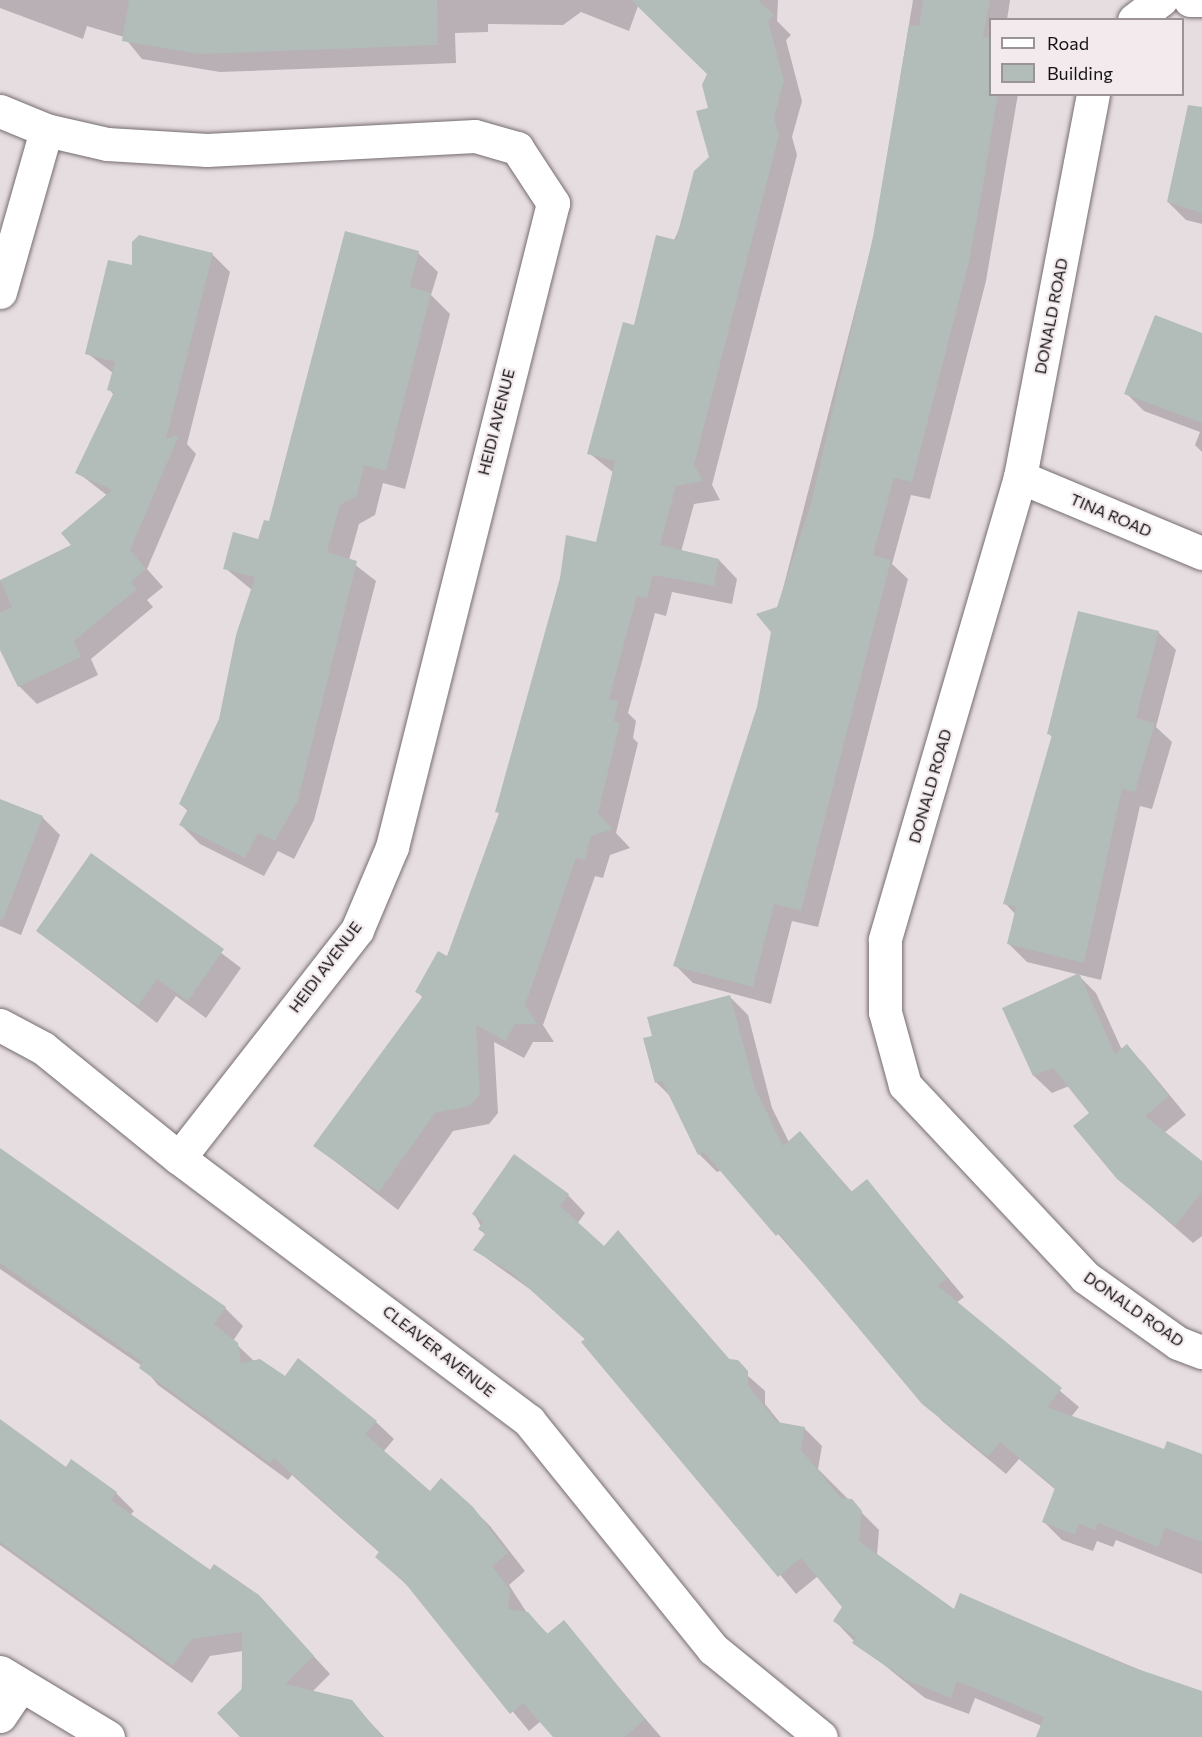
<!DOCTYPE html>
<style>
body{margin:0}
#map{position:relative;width:1202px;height:1737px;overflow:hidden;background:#e6dde1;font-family:Commissioner,sans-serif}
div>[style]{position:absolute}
.shadow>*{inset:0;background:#0003}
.building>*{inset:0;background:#b2bcb9}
.roads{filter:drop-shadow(0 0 2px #756d72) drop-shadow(0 0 2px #756d72)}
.minor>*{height:33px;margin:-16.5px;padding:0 16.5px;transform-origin:16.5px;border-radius:16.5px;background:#fff}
span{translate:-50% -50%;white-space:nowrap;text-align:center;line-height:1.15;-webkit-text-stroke:4.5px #f3eaee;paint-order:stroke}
.street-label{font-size:16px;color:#151214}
.legend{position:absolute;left:989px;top:18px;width:195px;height:78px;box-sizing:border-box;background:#f3eaee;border:2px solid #9a9497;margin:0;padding:8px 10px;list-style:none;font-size:18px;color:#151214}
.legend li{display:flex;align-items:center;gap:12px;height:30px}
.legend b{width:30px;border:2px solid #9a9497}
</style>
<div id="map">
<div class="shadow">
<div style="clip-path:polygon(0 0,778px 0,777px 21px,791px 35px,786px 40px,802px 101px,792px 137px,797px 155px,712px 485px,720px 500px,694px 504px,681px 552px,719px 560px,737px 579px,732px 604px,672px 592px,666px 616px,655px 613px,628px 713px,636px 721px,633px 738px,638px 743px,616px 833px,630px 848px,610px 855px,603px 878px,595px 876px,543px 1025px,554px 1042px,533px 1042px,524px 1058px,494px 1042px,498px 1113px,489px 1124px,453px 1131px,398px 1210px,315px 1146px,423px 998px,417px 991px,448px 958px,597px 544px,614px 473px,589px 453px,635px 327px,711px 158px,709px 74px,638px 6px,629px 31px,581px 12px,563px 25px,488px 24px,488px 32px,455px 33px,456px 63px,220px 72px,142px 59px,124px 37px,87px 26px,83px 39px,0 8px)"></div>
<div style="clip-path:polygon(913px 0,1010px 0,1007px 20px,990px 20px,990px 94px,1018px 94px,986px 281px,930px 499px,911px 495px,892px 564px,908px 579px,818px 927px,792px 921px,771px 1004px,693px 983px,675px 965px,759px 707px,778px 608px,874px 237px)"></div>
<div style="clip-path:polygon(1202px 140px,1202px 224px,1186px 220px,1168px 202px)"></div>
<div style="clip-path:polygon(418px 253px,438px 272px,431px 295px,450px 314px,405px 489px,383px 483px,375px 515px,359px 524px,349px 560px,376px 581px,314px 820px,294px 859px,278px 851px,264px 876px,200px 844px,181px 825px,188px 811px,180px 804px,221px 719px,252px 590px,225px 568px,259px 540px,270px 523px)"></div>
<div style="clip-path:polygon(213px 255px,230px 272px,187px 444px,196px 454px,147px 569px,163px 587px,147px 600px,153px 607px,91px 659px,98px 675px,37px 704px,19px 686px,0 646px,0 581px,73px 546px,108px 496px,77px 472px,114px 395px,109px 389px,113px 373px,87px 353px,133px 267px)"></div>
<div style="clip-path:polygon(1202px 335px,1202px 452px,1195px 445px,1200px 432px,1144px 411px,1126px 393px)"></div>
<div style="clip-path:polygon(1158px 632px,1176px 650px,1156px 727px,1172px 742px,1152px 809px,1140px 806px,1101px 980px,1027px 962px,1009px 944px,1016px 915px,1005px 903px,1053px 738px,1049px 734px)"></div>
<div style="clip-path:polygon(0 801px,42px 817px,60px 835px,21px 935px,0 926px)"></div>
<div style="clip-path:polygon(92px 855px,241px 968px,206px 1018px,176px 996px,157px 1023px,38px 931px)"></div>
<div style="clip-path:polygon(1078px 975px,1096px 993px,1122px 1050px,1127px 1046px,1144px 1064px,1186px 1115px,1164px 1133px,1202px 1163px,1202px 1236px,1193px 1243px,1118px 1178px,1091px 1113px,1069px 1086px,1052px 1093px,1034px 1076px,1004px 1009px)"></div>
<div style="clip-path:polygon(730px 997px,748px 1015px,772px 1108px,789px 1142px,800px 1133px,853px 1193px,867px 1181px,964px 1297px,956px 1303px,1079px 1407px,1071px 1417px,1165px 1451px,1202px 1456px,1202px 1574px,1116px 1540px,1113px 1547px,1097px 1541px,1093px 1551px,1062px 1540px,1044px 1522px,1056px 1490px,1019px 1459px,1006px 1474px,942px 1421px,722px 1170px,717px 1172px,699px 1154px,672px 1098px,656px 1082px,654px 1037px)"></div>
<div style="clip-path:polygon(0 1152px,225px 1308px,243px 1326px,233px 1341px,255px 1362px,376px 1422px,394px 1439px,383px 1452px,430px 1493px,472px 1508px,490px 1526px,525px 1571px,509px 1585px,527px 1613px,548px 1634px,563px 1622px,661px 1737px,555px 1737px,541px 1721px,529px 1731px,412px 1590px,377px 1557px,380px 1553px,292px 1475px,288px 1480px,158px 1385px,142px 1366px,0 1269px)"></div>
<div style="clip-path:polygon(568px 1195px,585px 1213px,577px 1224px,604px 1248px,618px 1233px,731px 1361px,765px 1391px,765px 1404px,781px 1424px,804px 1428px,822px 1446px,818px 1469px,879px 1530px,877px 1555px,955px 1611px,961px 1595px,1202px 1696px,1202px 1737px,1045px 1737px,1042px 1726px,975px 1698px,969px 1714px,925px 1698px,852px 1639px,835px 1621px,844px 1607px,818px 1576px,796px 1594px,586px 1340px,531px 1290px,475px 1250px,486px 1235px,474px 1214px)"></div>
<div style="clip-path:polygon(0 1421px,66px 1469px,116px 1493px,134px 1511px,130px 1515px,276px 1615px,330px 1674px,312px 1692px,351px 1702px,384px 1737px,240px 1737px,243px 1651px,210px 1656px,192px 1683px,0 1545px)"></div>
</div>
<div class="building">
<div style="clip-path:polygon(129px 0,437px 0,438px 45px,200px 54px,122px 41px)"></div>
<div style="clip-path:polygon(631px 0,758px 0,774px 15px,768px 21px,784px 81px,774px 117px,779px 135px,694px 465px,703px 481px,676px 486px,660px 545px,719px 559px,714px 586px,653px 575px,647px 598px,637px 596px,609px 699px,618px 701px,614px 721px,620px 723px,598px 813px,613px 829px,591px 836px,585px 860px,576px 858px,525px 1005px,537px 1024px,515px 1024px,505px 1041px,476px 1025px,480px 1094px,470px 1106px,435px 1113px,379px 1192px,313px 1146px,423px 996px,415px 992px,438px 951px,447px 956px,499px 813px,495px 812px,560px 578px,566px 535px,596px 542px,615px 461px,587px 454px,623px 322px,634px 325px,656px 235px,676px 240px,694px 171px,709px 157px,696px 111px,708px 108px,702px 85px,707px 74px)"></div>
<div style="clip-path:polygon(923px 0,990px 0,983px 37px,990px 38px,990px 94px,998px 94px,983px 185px,969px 262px,912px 482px,894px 478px,873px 555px,891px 560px,801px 911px,774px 904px,753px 987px,673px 966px,757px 707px,771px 632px,756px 614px,777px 607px,811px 503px,873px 237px,909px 25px,919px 26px)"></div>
<div style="clip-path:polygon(1188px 105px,1202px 107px,1202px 213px,1167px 202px)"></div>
<div style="clip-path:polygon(345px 231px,419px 251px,410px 287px,431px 293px,386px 471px,364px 465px,357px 496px,340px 505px,327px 552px,357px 561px,298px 800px,275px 841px,258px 833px,245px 858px,179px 825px,188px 809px,179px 804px,219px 719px,236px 635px,255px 577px,223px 569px,233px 532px,258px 539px,264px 520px,269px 521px)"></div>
<div style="clip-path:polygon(139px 235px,213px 253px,166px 439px,179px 435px,130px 550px,146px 569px,131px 582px,137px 589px,74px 641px,81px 657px,18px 687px,0 650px,0 613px,12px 607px,0 580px,71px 545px,61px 533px,112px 490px,75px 473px,114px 392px,107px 390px,115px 362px,85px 354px,108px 260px,132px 265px,132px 242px)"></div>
<div style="clip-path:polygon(1155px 315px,1202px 333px,1202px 423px,1124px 394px)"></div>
<div style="clip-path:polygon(1078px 611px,1159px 631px,1136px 718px,1155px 723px,1135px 792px,1122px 789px,1084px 963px,1007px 944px,1016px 907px,1003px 904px,1052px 735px,1047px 734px)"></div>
<div style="clip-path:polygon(0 799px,43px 816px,3px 920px,0 919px)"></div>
<div style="clip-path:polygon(91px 853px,224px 949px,188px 1001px,157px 979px,138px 1006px,36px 931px)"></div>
<div style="clip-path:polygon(1079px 973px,1115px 1054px,1127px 1044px,1169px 1096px,1145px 1116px,1202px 1161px,1202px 1192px,1175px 1226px,1117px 1179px,1073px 1126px,1089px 1113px,1053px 1068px,1033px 1076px,1002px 1008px)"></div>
<div style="clip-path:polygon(730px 995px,755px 1088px,783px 1146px,800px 1131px,851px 1192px,867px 1179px,947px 1278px,938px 1286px,1062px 1388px,1047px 1407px,1164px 1449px,1167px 1441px,1202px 1454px,1202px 1542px,1165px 1528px,1158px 1547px,1098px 1523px,1095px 1530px,1079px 1524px,1075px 1535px,1042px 1522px,1055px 1488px,1000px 1442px,988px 1457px,922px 1404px,779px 1233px,776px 1236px,704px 1152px,698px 1155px,662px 1081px,655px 1083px,643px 1038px,652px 1036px,647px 1017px)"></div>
<div style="clip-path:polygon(0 1148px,226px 1307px,214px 1324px,238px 1343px,241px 1363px,260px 1359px,285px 1376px,298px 1358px,377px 1421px,365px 1434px,430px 1491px,441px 1478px,473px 1507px,508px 1553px,492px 1566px,510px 1590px,508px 1609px,528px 1612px,547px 1634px,564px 1620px,645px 1719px,625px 1737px,553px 1737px,523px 1703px,510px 1714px,405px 1583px,375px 1557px,379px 1552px,353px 1528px,274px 1458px,270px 1463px,139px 1368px,142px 1362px,0 1263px)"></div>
<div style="clip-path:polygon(514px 1154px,569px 1194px,560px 1206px,604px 1246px,618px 1230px,729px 1359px,738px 1360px,748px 1371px,748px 1385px,777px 1422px,805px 1427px,801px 1450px,841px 1498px,852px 1499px,862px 1511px,859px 1541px,954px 1609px,960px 1593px,1126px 1665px,1202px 1691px,1202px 1737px,1036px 1737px,1044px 1717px,957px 1681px,951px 1698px,906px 1680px,852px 1643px,856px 1637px,833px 1621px,842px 1607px,801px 1558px,778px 1577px,581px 1342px,585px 1339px,512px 1273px,473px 1250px,485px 1234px,478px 1229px,483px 1222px,472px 1214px)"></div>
<div style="clip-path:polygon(0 1419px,66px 1467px,71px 1459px,117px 1492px,111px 1500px,210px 1570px,214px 1564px,259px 1595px,314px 1656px,285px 1684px,352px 1700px,382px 1737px,240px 1737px,217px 1713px,242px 1689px,242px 1632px,192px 1639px,173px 1666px,0 1542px)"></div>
</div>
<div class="roads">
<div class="minor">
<div style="left:1190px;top:0;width:12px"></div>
<div style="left:1134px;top:20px;width:34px;rotate:-37deg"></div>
<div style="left:1093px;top:94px;width:390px;rotate:100.8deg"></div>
<div style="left:1020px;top:477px;width:482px;rotate:106.3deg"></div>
<div style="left:885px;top:940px;width:72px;rotate:90deg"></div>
<div style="left:885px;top:1012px;width:76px;rotate:74.7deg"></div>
<div style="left:905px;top:1085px;width:263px;rotate:46.8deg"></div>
<div style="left:1085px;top:1277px;width:114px;rotate:35.4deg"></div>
<div style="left:1178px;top:1343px;width:26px;rotate:21deg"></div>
<div style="left:0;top:111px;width:50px;rotate:22.4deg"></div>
<div style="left:46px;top:130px;width:63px;rotate:12.9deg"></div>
<div style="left:107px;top:144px;width:100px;rotate:3.4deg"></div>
<div style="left:207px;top:150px;width:268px;rotate:-3deg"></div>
<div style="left:475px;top:136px;width:44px;rotate:15.9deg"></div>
<div style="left:517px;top:148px;width:66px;rotate:56.8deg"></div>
<div style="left:553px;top:203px;width:664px;rotate:104.04deg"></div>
<div style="left:392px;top:847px;width:90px;rotate:112.9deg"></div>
<div style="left:357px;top:930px;width:289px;rotate:128deg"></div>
<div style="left:0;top:292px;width:168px;rotate:-74.1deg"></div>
<div style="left:1020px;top:477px;width:197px;rotate:22.7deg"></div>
<div style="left:0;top:1025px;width:49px;rotate:28.1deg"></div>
<div style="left:43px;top:1048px;width:175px;rotate:39deg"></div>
<div style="left:179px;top:1158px;width:438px;rotate:36.9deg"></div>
<div style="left:529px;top:1421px;width:293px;rotate:51.1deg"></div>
<div style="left:713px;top:1649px;width:139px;rotate:39.2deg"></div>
<div style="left:0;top:1672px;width:126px;rotate:31deg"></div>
<div style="left:0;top:1716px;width:34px;rotate:-56deg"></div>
</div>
</div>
<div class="street-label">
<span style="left:1051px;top:316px;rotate:-79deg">DONALD ROAD</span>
<span style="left:496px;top:422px;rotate:-76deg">HEIDI AVENUE</span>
<span style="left:1111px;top:515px;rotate:23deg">TINA ROAD</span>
<span style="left:930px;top:786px;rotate:-74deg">DONALD ROAD</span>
<span style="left:325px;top:967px;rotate:-53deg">HEIDI AVENUE</span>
<span style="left:1134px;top:1309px;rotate:35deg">DONALD ROAD</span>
<span style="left:439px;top:1351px;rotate:38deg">CLEAVER AVENUE</span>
</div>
<ul class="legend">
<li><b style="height:8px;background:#fff"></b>Road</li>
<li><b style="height:16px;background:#b2bcb9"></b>Building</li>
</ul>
</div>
